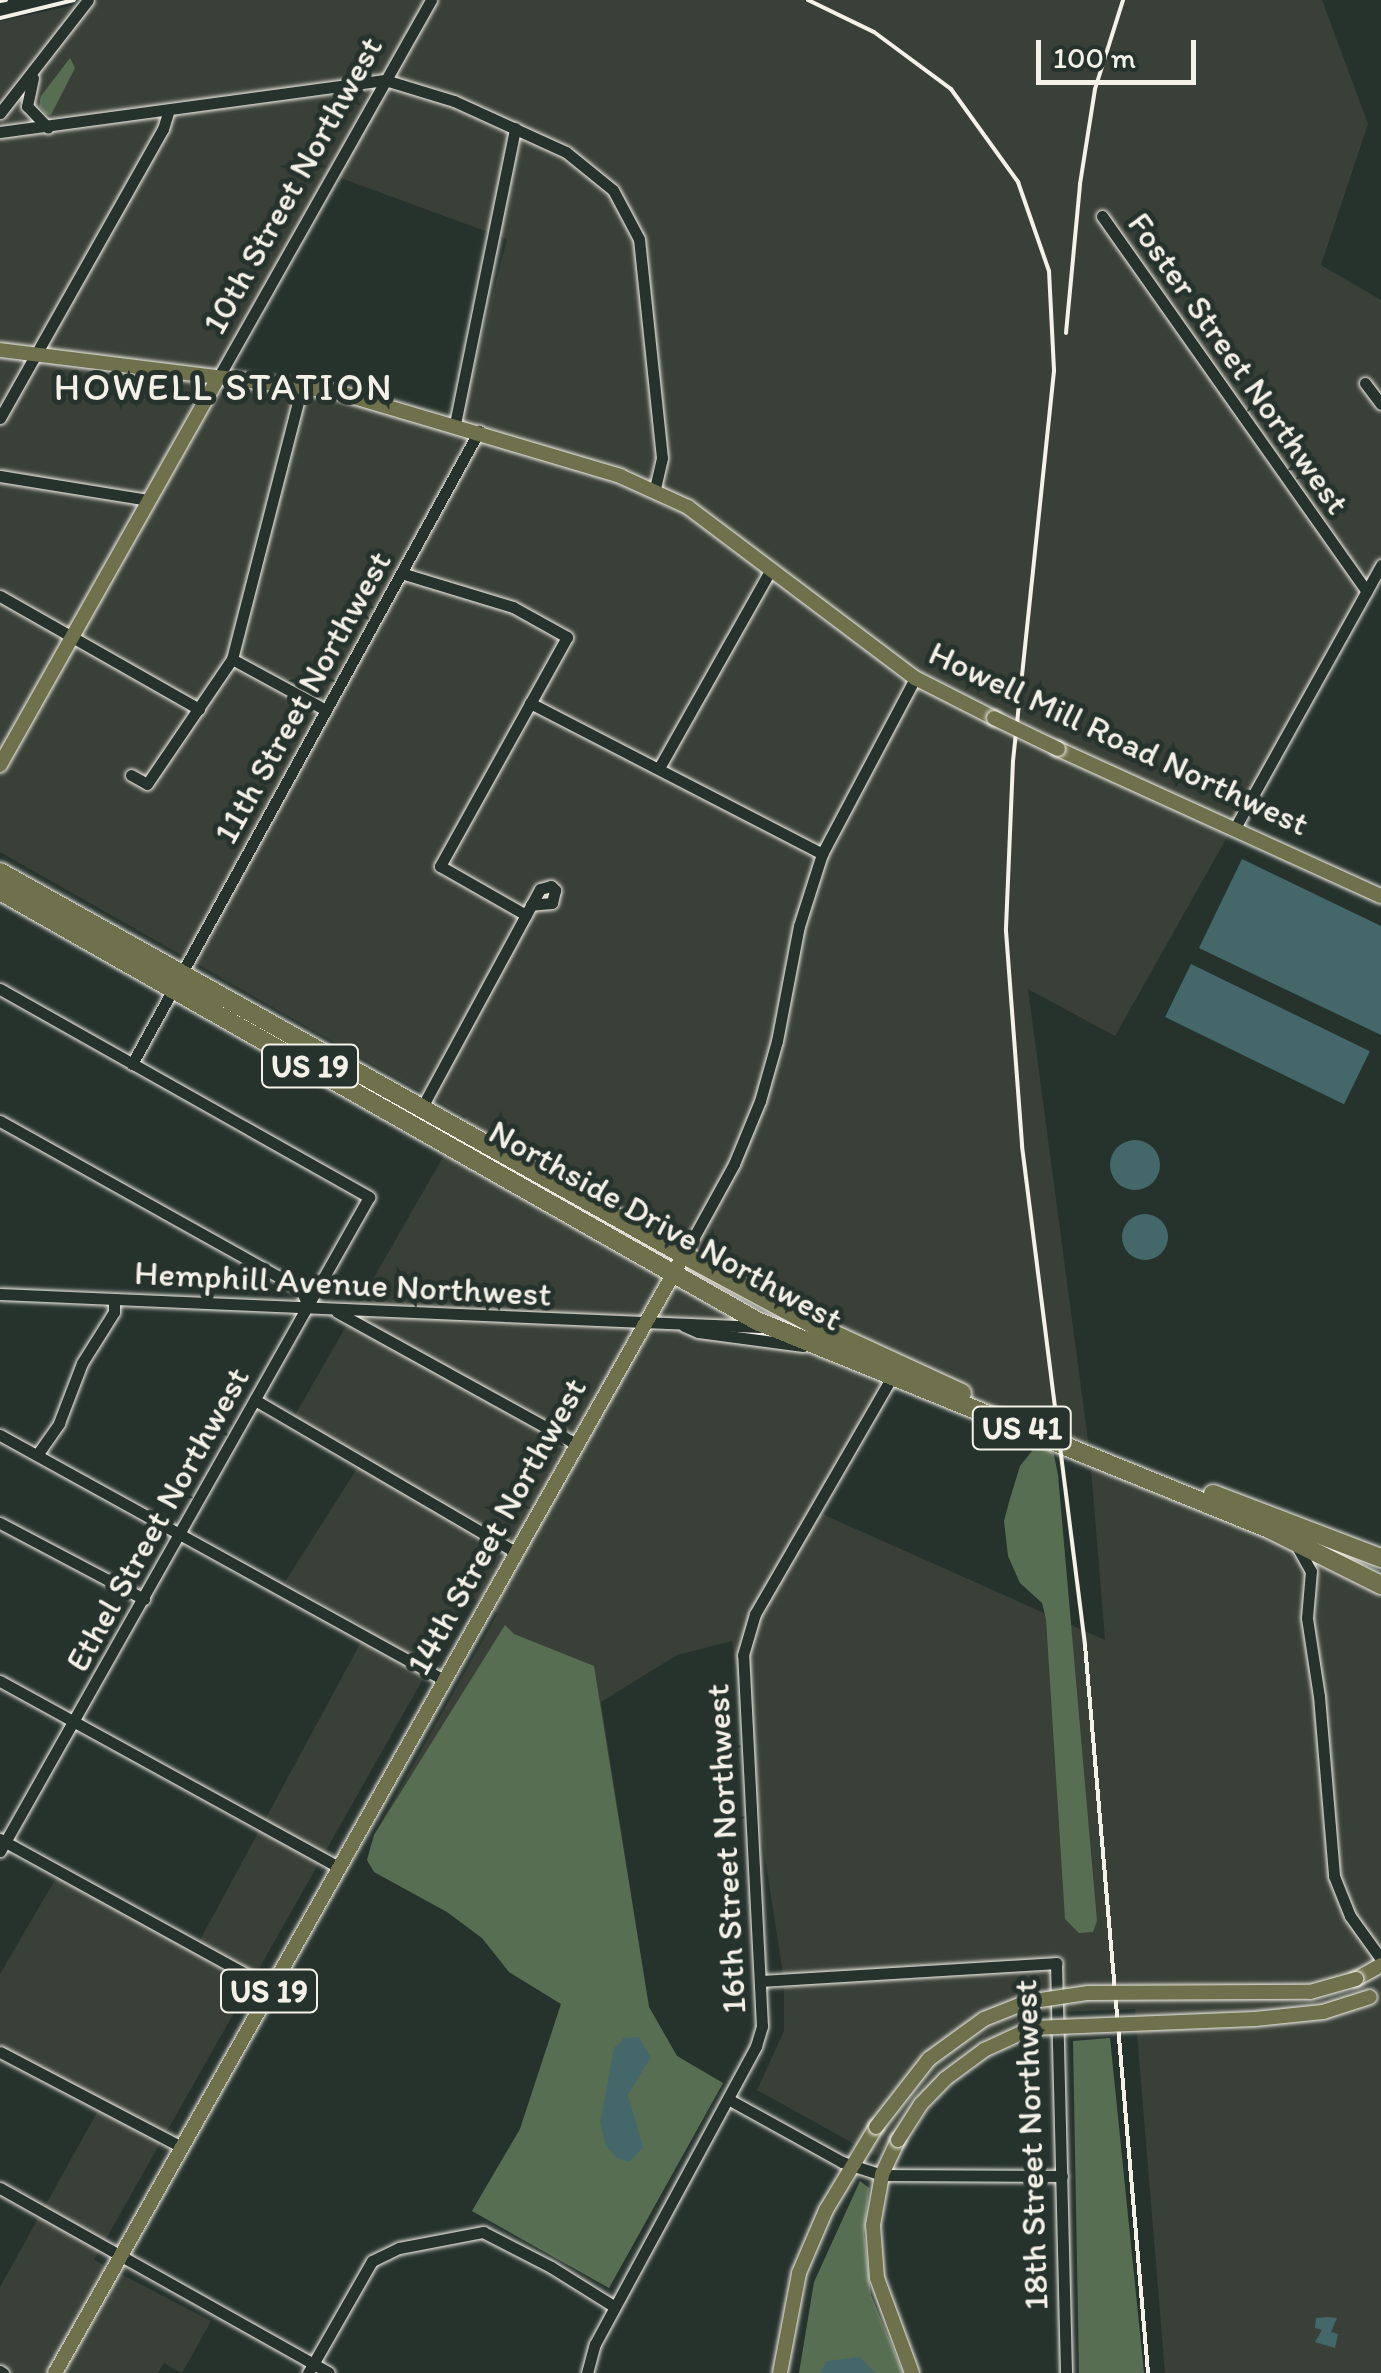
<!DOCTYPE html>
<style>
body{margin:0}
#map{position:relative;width:1381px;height:2373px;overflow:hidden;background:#26332d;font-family:Itim,sans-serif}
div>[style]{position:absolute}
.built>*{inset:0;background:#394037}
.green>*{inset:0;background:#586e53}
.water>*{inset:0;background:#44686a;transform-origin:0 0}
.round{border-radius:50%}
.roads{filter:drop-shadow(0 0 2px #f4f1e8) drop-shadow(0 0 2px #f4f1e8)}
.minor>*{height:11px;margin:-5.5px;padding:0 5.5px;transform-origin:5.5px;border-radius:5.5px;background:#26332d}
.major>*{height:14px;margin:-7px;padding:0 7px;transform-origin:7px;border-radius:7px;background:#6e714b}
.highway>*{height:18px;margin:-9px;padding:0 9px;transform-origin:9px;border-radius:9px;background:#6e714b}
.rail>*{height:4px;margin:-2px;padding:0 2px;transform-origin:2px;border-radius:2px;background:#f4f1e8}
.bridges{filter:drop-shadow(0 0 2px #f4f1e8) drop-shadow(0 0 2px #f4f1e8)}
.major-bridge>*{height:14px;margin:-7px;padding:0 7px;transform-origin:7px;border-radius:7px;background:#6e714b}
span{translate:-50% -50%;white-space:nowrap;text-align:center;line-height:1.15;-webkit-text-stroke:10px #26332d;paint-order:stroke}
.shield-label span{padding:2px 8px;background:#26332d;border:2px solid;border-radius:8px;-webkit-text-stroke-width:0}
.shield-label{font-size:32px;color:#f4f1e8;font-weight:700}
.street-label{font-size:35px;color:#f4f1e8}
.neighbourhood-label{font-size:38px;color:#f4f1e8;letter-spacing:2.5px}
.scale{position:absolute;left:1036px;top:40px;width:160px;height:45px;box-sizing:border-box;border:5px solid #f4f1e8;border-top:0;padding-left:12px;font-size:30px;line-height:35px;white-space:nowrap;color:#f4f1e8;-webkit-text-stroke:8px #26332d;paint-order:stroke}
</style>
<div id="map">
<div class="built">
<div style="clip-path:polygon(evenodd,99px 0,1322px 0,1368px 124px,1321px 265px,1381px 300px,1381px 564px,1115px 1036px,1028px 989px,1090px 1455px,1250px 1520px,1381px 1592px,1381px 2373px,1165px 2373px,1135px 2009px,1040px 2013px,979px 2046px,876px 2156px,757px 2090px,784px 2031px,784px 1981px,732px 1641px,677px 1655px,601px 1702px,649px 2007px,677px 2056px,723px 2083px,609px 2288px,472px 2211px,520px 2129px,561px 2004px,509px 1972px,482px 1938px,447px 1912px,374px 1872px,367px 1860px,374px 1835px,498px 1613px,470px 1596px,94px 2260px,211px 2321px,182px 2373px,164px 2363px,158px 2373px,0 2373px,0 2287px,100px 2107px,0 2048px,0 1974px,62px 1868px,199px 1942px,368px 1629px,285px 1582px,365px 1456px,294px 1417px,466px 1117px,0 852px,0 21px,99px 0,338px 177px,507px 239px,459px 425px,221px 380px,338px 177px,99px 0,893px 1377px,1090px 1456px,1105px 1640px,813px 1510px,893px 1377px)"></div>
</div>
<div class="green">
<div style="clip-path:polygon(70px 58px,75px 68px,51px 115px,46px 114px,39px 106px,41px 96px)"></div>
<div style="clip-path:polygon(1036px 1446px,1048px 1447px,1054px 1455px,1058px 1475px,1097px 1921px,1093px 1932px,1079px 1933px,1065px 1919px,1046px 1619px,1042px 1603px,1020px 1583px,1008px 1556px,1004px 1521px,1009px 1502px,1020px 1466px)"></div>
<div style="clip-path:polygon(505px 1625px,514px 1634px,594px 1666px,649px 2007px,677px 2056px,723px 2083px,609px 2288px,472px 2211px,520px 2129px,561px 2004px,509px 1972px,482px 1938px,447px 1912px,374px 1872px,367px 1860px,374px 1835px)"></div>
<div style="clip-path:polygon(1110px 2038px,1127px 2206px,1144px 2373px,1079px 2373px,1073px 2041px)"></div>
<div style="clip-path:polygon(860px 2181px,869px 2188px,864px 2234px,871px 2295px,903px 2373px,799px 2373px,814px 2282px)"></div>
</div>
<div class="water">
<div style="clip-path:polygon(1242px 859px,1381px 926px,1381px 1035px,1199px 948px)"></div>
<div style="left:1191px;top:964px;width:199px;height:59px;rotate:26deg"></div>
<div class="round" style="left:1110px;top:1140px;width:50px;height:50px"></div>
<div class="round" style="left:1122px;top:1214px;width:46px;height:46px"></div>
<div style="clip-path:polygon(639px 2037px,651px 2057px,628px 2095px,643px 2147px,630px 2162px,617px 2158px,606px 2146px,600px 2123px,614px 2048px,624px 2038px)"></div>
<div style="clip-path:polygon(1327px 2317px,1337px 2318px,1331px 2332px,1338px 2334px,1335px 2348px,1315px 2342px,1322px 2330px,1315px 2328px,1316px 2318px)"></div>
<div style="clip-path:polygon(860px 2357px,875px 2373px,820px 2373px,827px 2361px)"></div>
</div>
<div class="roads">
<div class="minor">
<div style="left:33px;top:78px;width:29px;rotate:102deg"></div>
<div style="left:27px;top:106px;width:30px;rotate:46deg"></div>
<div style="left:0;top:113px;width:143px;rotate:-52.1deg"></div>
<div style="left:0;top:132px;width:388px;rotate:-7.7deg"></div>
<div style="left:385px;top:80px;width:72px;rotate:16.9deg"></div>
<div style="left:454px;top:101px;width:123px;rotate:24.5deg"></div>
<div style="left:566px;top:152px;width:60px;rotate:39deg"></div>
<div style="left:613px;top:190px;width:55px;rotate:62deg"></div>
<div style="left:639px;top:239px;width:220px;rotate:84deg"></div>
<div style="left:662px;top:458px;width:32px;rotate:103deg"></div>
<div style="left:1102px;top:216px;width:459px;rotate:54.8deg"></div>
<div style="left:218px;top:378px;width:434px;rotate:-60.6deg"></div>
<div style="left:1365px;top:383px;width:26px;rotate:53deg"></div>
<div style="left:0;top:418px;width:332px;rotate:-60.6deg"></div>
<div style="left:163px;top:129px;width:17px;rotate:-73deg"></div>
<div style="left:455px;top:424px;width:302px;rotate:-78.5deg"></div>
<div style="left:0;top:476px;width:151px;rotate:9.2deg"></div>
<div style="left:401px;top:573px;width:117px;rotate:16.9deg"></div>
<div style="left:513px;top:607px;width:62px;rotate:29.1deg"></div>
<div style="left:567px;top:637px;width:262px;rotate:119deg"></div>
<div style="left:440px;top:866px;width:99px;rotate:29.7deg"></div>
<div style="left:0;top:596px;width:229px;rotate:29.6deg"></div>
<div style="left:232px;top:659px;width:107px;rotate:28.5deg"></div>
<div style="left:530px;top:703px;width:329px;rotate:27.3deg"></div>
<div style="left:659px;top:768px;width:228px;rotate:-60.6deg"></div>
<div style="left:131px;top:775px;width:18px;rotate:29deg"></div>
<div style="left:147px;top:784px;width:151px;rotate:-55.8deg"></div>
<div style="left:232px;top:659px;width:282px;rotate:-75.6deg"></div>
<div style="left:1236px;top:826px;width:299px;rotate:-60.9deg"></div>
<div style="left:0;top:989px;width:424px;rotate:29.4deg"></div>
<div style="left:369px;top:1197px;width:751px;rotate:119.43deg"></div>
<div style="left:132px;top:1064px;width:722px;rotate:-61.27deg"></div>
<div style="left:421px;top:1109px;width:250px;rotate:-61.6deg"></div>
<div style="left:540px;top:889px;width:11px;rotate:-15deg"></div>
<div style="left:551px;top:886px;width:6px;rotate:45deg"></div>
<div style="left:555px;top:890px;width:13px;rotate:103deg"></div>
<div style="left:552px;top:903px;width:21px;rotate:175deg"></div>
<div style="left:0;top:1121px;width:345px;rotate:29.2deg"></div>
<div style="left:301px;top:1289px;width:18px;rotate:68deg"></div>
<div style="left:684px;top:1255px;width:104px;rotate:-61.2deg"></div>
<div style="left:734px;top:1164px;width:68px;rotate:-67.6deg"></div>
<div style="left:760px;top:1101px;width:62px;rotate:-74.2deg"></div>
<div style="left:777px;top:1041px;width:117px;rotate:-79.2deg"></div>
<div style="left:799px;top:926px;width:76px;rotate:-72.3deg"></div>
<div style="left:822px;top:854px;width:199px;rotate:-62.1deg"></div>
<div style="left:0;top:1294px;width:761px;rotate:2.49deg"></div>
<div style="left:337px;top:1312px;width:273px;rotate:28.9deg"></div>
<div style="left:684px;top:1326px;width:15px;rotate:23deg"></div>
<div style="left:698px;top:1332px;width:106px;rotate:7.6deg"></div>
<div style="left:255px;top:1400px;width:301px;rotate:30.3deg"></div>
<div style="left:0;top:1435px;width:507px;rotate:28.89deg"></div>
<div style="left:37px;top:1455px;width:39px;rotate:-55deg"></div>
<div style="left:59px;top:1423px;width:64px;rotate:-69deg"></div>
<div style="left:82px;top:1363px;width:60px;rotate:-57.9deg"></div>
<div style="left:114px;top:1312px;width:13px;rotate:-90deg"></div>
<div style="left:0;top:1523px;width:163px;rotate:27.8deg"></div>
<div style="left:1298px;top:1548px;width:26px;rotate:61deg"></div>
<div style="left:1311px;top:1571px;width:47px;rotate:94.9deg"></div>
<div style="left:1307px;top:1618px;width:79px;rotate:81.3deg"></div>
<div style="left:1319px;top:1696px;width:181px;rotate:85.2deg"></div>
<div style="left:1334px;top:1876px;width:43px;rotate:68.2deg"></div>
<div style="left:1350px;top:1916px;width:53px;rotate:54.2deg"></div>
<div style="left:0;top:1681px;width:387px;rotate:28.8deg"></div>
<div style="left:0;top:1839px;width:309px;rotate:28.8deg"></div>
<div style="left:762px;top:1981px;width:295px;rotate:-3.5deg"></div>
<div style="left:1056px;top:1963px;width:410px;rotate:88.6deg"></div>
<div style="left:0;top:2052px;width:205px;rotate:27.6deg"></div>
<div style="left:728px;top:2099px;width:130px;rotate:28.9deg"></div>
<div style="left:842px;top:2162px;width:42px;rotate:18deg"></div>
<div style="left:882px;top:2175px;width:180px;rotate:0.3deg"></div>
<div style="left:0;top:2188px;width:377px;rotate:29.3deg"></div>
<div style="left:0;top:2371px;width:4px;rotate:34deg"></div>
<div style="left:308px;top:2373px;width:129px;rotate:-60.3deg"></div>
<div style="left:372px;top:2261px;width:30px;rotate:-26deg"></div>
<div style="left:399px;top:2248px;width:86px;rotate:-10.8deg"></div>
<div style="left:483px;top:2232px;width:76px;rotate:27.2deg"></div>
<div style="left:551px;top:2267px;width:75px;rotate:32deg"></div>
<div style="left:587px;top:2373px;width:30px;rotate:-75deg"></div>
<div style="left:595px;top:2344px;width:339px;rotate:-61.6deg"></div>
<div style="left:756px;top:2046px;width:21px;rotate:-73deg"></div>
<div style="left:762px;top:2026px;width:371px;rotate:-92.9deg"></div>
<div style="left:743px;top:1655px;width:43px;rotate:-73.7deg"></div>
<div style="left:755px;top:1614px;width:272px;rotate:-60deg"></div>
</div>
<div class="major">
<div style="left:0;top:350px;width:340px;rotate:7.1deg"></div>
<div style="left:337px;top:392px;width:295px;rotate:16.5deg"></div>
<div style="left:620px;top:476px;width:75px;rotate:24.5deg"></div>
<div style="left:688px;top:507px;width:284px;rotate:37deg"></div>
<div style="left:915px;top:678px;width:89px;rotate:26.9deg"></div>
<div style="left:1058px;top:749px;width:355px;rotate:24.5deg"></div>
<div style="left:0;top:765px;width:444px;rotate:-60.6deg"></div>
<div style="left:1356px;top:1979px;width:29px;rotate:-29deg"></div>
<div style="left:898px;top:2140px;width:38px;rotate:115deg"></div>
<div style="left:882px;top:2175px;width:51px;rotate:100.2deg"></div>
<div style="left:873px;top:2225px;width:53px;rotate:85.7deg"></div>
<div style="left:877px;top:2278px;width:101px;rotate:69.8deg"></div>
<div style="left:55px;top:2373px;width:1283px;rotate:-60.64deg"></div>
<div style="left:780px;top:2373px;width:102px;rotate:-79.2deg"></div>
<div style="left:799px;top:2273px;width:69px;rotate:-66.8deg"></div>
<div style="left:826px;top:2210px;width:97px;rotate:-58.9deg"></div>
</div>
<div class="highway">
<div style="left:0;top:872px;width:784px;rotate:29.25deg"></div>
<div style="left:684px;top:1255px;width:148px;rotate:28.3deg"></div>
<div style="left:814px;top:1325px;width:163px;rotate:24.7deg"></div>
<div style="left:0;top:891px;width:871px;rotate:29.6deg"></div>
<div style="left:757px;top:1321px;width:553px;rotate:22.11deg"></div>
<div style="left:1269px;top:1529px;width:125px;rotate:26.6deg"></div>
<div style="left:1213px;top:1494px;width:180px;rotate:20.9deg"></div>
</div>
</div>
<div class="rail">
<div style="left:808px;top:0;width:73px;rotate:25.9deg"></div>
<div style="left:874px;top:32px;width:96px;rotate:36.5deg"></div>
<div style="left:951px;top:89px;width:115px;rotate:54.2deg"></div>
<div style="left:1018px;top:182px;width:94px;rotate:70.8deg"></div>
<div style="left:1049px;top:271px;width:100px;rotate:87.1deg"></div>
<div style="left:1054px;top:371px;width:392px;rotate:96deg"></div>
<div style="left:1013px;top:761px;width:170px;rotate:92.4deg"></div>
<div style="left:1006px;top:931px;width:216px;rotate:85.7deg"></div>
<div style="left:1022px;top:1146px;width:503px;rotate:82.8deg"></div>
<div style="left:1085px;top:1645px;width:731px;rotate:85.05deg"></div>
<div style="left:0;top:1px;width:6px;rotate:-9deg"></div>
<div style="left:0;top:18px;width:76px;rotate:-13.7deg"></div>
<div style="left:1066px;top:333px;width:150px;rotate:-84.6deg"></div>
<div style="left:1080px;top:184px;width:96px;rotate:-81deg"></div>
<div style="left:1095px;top:89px;width:93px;rotate:-72.5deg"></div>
</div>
<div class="bridges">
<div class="major-bridge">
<div style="left:994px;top:718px;width:71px;rotate:25.8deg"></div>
<div style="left:876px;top:2127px;width:86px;rotate:-52.1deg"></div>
<div style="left:929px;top:2059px;width:68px;rotate:-36deg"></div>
<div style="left:984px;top:2019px;width:46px;rotate:-21.6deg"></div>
<div style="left:1027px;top:2002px;width:62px;rotate:-8.4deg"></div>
<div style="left:1088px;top:1993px;width:222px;rotate:-0.3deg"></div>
<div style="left:1310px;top:1992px;width:48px;rotate:-15.8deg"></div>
<div style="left:898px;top:2140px;width:43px;rotate:-57.4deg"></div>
<div style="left:921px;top:2104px;width:35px;rotate:-46deg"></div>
<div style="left:945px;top:2079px;width:49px;rotate:-36.6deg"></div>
<div style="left:984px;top:2050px;width:53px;rotate:-24.6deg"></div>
<div style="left:1032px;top:2028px;width:223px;rotate:-2.3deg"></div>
<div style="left:1255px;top:2019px;width:68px;rotate:-5.9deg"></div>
<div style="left:1323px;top:2012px;width:49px;rotate:-17.7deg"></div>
</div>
</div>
<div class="shield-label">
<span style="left:310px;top:1066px">US 19</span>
<span style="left:1022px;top:1428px">US 41</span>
<span style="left:269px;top:1991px">US 19</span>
</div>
<div class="street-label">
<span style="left:292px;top:185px;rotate:-61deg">10th Street Northwest</span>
<span style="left:1239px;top:363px;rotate:55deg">Foster Street Northwest</span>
<span style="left:302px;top:697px;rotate:-61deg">11th Street Northwest</span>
<span style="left:1119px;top:738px;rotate:25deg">Howell Mill Road Northwest</span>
<span style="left:666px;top:1225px;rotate:29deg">Northside Drive Northwest</span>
<span style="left:343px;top:1283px;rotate:3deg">Hemphill Avenue Northwest</span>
<span style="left:157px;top:1519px;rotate:-61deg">Ethel Street Northwest</span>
<span style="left:496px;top:1526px;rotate:-61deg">14th Street Northwest</span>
<span style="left:725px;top:1849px;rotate:-93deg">16th Street Northwest</span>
<span style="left:1030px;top:2145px;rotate:-92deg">18th Street Northwest</span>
</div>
<div class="neighbourhood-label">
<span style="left:224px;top:388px">HOWELL STATION</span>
</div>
<div class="scale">100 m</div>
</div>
